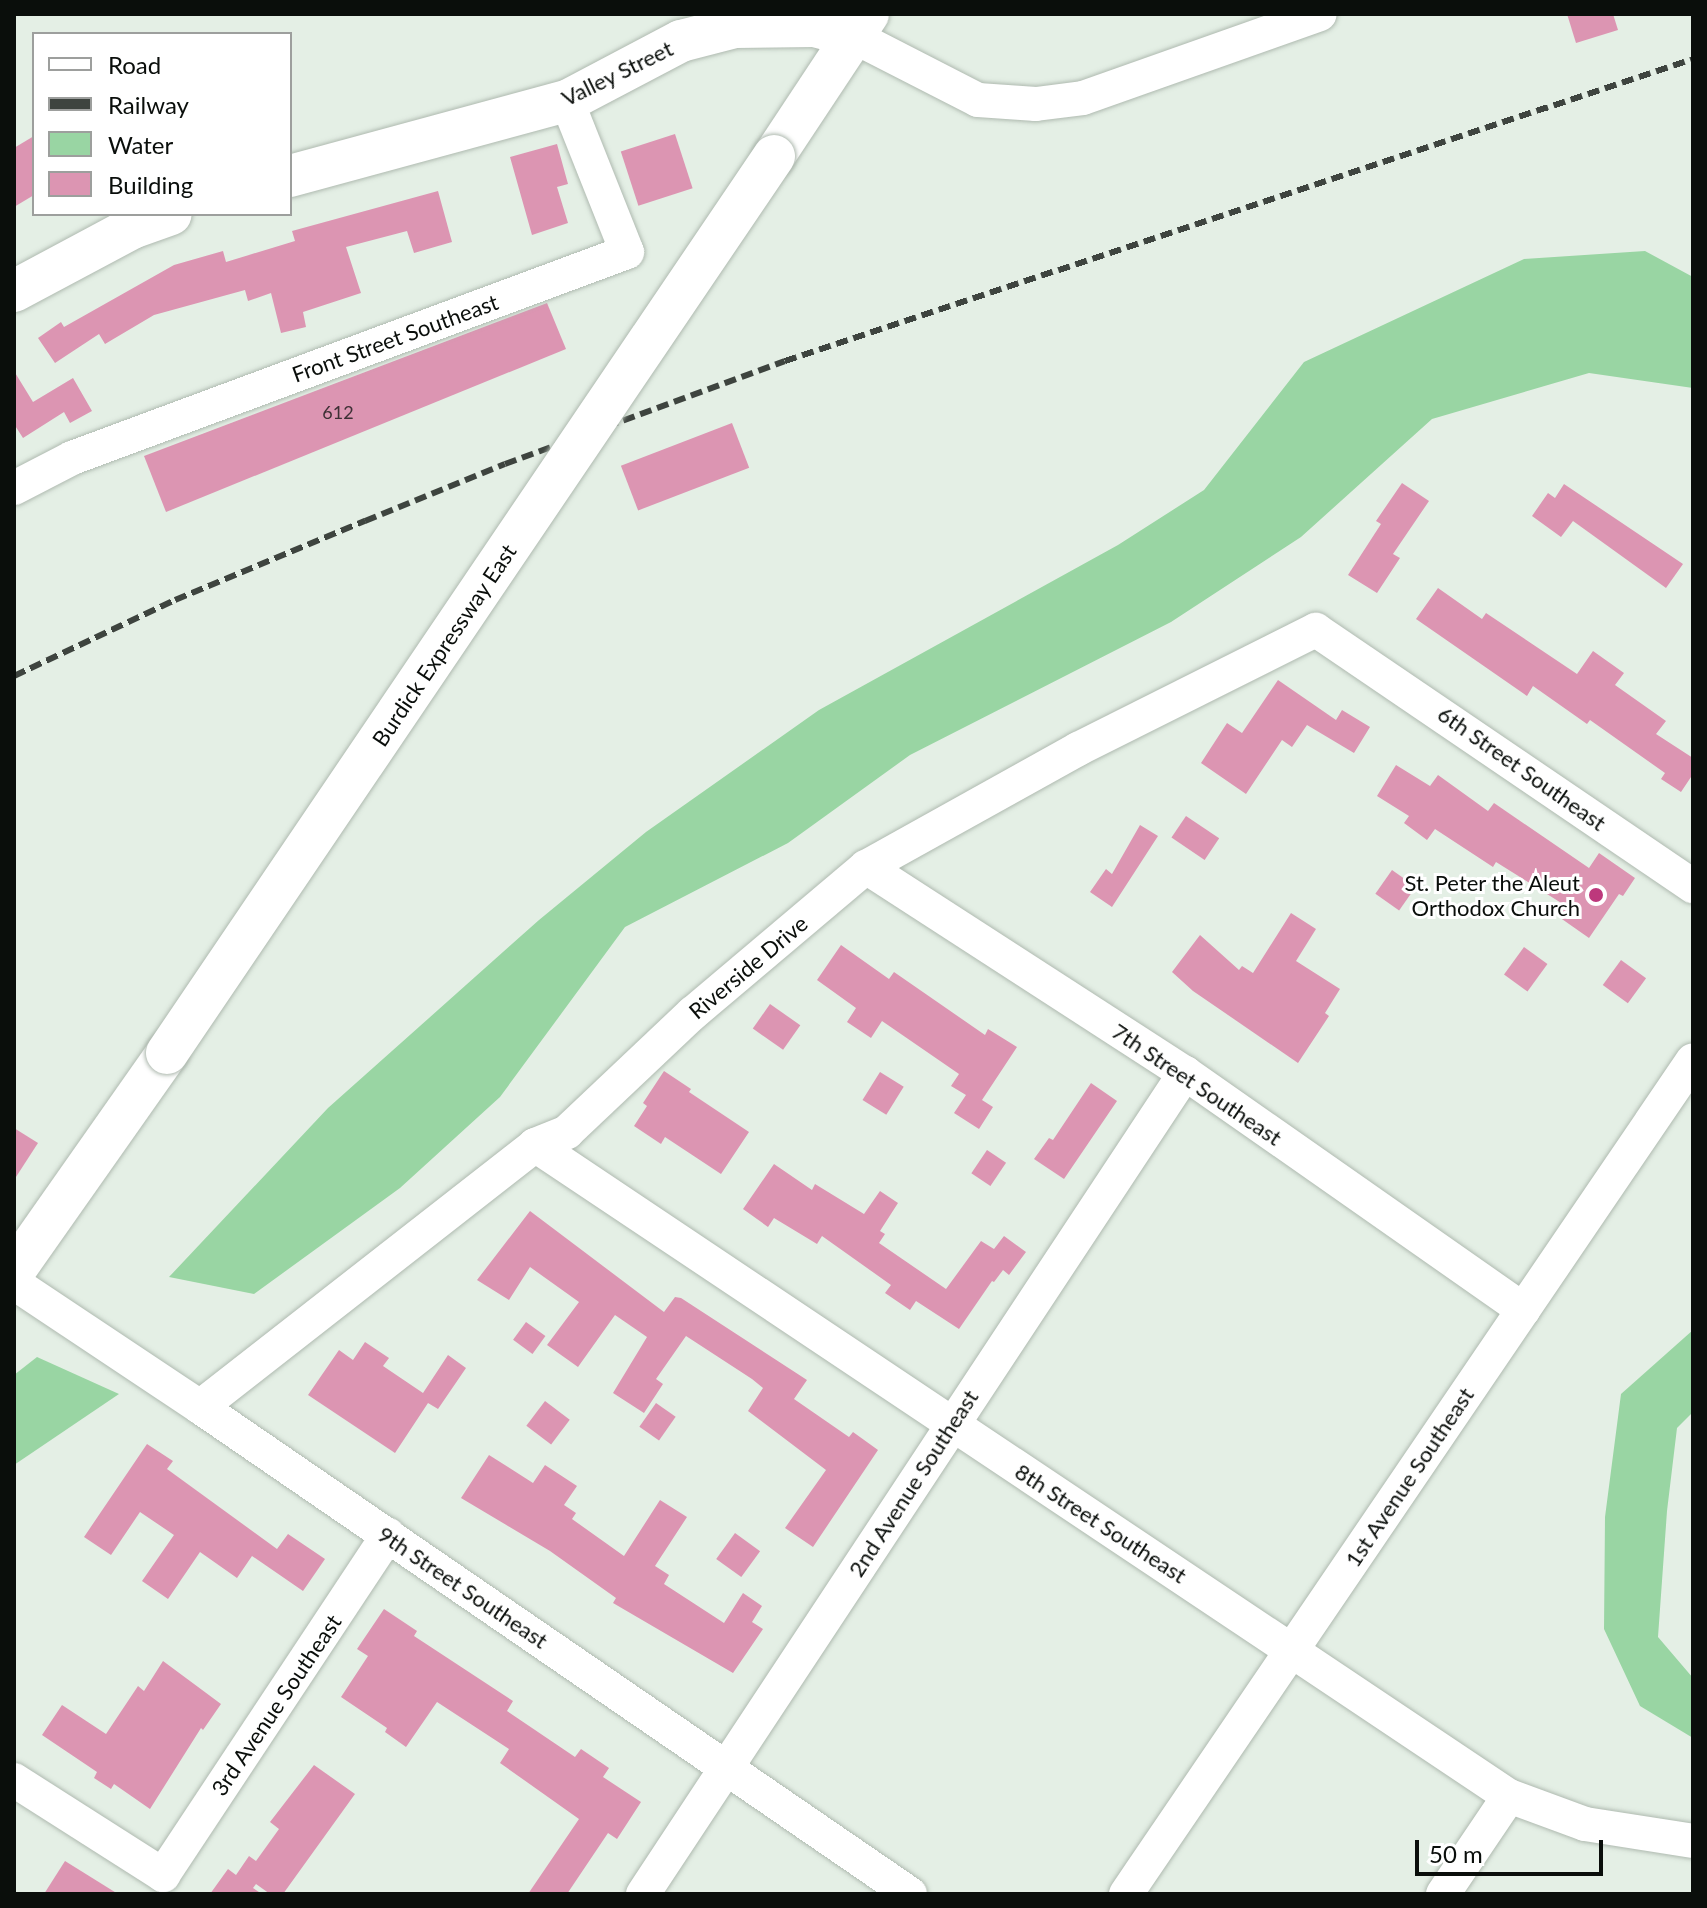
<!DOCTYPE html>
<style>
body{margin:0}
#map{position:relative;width:1707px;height:1908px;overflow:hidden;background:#e4efe5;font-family:Lato,sans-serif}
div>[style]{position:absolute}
.water>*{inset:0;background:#99d5a3}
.building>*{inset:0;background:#dc95b2;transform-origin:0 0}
.roads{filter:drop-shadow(0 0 2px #afbab0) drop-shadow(0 0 2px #afbab0)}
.minor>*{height:34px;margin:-17px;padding:0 17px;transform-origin:17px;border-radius:17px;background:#fff}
.major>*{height:42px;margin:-21px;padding:0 21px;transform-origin:21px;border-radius:21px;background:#fff}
.rail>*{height:6px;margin-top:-3px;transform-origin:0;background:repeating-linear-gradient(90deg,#3e443f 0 12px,transparent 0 18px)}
.bridges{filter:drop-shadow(0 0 2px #afbab0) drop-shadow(0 0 2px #afbab0)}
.major-bridge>*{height:42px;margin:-21px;padding:0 21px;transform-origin:21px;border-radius:21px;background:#fff}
.dots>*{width:22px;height:22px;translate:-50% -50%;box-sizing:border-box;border:4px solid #fff;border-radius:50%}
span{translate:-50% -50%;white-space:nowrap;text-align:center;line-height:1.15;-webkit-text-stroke:6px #fff;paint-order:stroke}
.number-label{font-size:18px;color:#3e3035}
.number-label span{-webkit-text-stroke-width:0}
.street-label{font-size:22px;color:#0a0e0b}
.poi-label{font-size:22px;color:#0a0e0b}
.right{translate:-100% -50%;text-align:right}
.frame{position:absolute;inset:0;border:16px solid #0a0e0b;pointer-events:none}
.legend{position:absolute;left:32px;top:32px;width:260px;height:184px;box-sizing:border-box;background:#fff;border:2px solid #9d9f9d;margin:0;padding:10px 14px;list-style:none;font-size:24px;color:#0a0e0b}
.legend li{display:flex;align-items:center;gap:16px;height:40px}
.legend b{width:40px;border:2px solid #9d9f9d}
.scale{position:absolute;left:1415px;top:1840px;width:188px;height:36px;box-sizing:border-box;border:4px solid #0a0e0b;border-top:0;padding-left:10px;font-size:24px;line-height:28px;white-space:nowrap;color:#0a0e0b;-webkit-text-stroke:6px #fff;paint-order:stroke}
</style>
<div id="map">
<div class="water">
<div style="clip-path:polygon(1645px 251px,1693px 277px,1693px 388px,1589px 373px,1432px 419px,1301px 537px,1171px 622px,910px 755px,788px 843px,625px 927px,500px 1097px,400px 1188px,254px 1294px,169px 1277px,328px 1108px,539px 920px,646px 832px,819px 710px,1118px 545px,1204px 490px,1304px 362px,1524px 259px)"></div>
<div style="clip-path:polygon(1693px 1330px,1693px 1412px,1677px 1428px,1667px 1511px,1658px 1637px,1693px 1678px,1693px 1738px,1640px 1706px,1604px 1629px,1605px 1517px,1621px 1394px)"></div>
<div style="clip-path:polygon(37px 1357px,119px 1394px,14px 1465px,14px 1375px)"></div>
</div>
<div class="building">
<div style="clip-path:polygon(1567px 14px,1613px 14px,1618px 30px,1576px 43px)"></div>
<div style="left:675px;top:134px;width:57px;height:57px;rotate:72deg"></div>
<div style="clip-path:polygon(34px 136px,34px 195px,14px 207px,14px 148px)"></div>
<div style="clip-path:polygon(557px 144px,568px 184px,557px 187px,568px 223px,532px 235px,510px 157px)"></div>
<div style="clip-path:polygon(438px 191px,452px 242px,414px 253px,407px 231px,346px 247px,361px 293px,303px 312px,306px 327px,281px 333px,271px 293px,248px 301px,245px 290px,154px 315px,105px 344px,99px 334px,55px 363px,38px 338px,61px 322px,64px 327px,174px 265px,223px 251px,226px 262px,295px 241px,292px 231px)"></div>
<div style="clip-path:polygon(547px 303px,566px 349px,166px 512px,144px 456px)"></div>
<div style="clip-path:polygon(14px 371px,33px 402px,73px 378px,92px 411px,70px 423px,64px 412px,23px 438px,14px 424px)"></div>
<div style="left:732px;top:423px;width:48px;height:119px;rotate:69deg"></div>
<div style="clip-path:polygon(1402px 483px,1429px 501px,1393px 554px,1400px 558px,1377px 593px,1348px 575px,1381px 524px,1376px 521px)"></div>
<div style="clip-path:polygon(1564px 484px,1683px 564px,1666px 588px,1573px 521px,1561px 537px,1532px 516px,1548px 493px,1555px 498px)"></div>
<div style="clip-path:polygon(1438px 588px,1482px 619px,1486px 613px,1577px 674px,1593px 651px,1624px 673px,1615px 685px,1666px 721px,1656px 734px,1693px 758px,1693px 774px,1681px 792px,1661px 779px,1665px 773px,1590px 720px,1587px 724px,1533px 686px,1527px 696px,1416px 619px)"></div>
<div style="clip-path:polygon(1278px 680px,1336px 720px,1342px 710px,1370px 727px,1354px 753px,1307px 725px,1292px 747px,1282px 740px,1246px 794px,1201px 763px,1227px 723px,1242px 733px)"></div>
<div style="clip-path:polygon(1396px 765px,1430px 786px,1438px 775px,1488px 811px,1494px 803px,1589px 868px,1599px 853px,1635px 878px,1623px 896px,1619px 894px,1589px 938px,1559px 917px,1566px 906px,1496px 862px,1493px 867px,1435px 829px,1427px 840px,1404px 823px,1409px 816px,1377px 796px)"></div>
<div style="left:1186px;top:816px;width:40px;height:26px;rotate:34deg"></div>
<div style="clip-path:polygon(1140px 825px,1158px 836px,1112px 907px,1090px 892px,1106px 869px,1112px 874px)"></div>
<div style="left:1392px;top:870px;width:29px;height:29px;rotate:35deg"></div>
<div style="clip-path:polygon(1291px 913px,1316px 929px,1296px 961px,1340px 989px,1325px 1013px,1329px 1016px,1298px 1063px,1193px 991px,1172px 972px,1200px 935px,1239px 970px,1242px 966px,1253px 973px)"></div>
<div style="clip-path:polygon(841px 945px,889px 979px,894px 972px,985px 1035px,988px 1029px,1017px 1047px,982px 1100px,993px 1107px,979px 1129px,954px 1113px,966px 1095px,951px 1086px,959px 1074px,882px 1021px,871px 1038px,847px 1022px,856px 1008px,817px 980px)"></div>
<div style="left:1524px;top:947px;width:29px;height:34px;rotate:36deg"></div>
<div style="left:1621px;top:960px;width:31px;height:31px;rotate:36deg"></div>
<div style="left:770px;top:1004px;width:37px;height:30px;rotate:35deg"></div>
<div style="clip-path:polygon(664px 1071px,691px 1089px,689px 1092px,749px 1132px,721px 1174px,665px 1137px,661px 1144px,634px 1126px,647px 1106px,643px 1103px)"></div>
<div style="left:880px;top:1072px;width:28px;height:33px;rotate:32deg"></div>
<div style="clip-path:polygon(1091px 1083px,1117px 1101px,1064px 1179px,1034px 1159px,1049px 1138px,1053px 1140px)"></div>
<div style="clip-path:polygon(14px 1128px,38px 1143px,14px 1180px)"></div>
<div style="left:987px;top:1150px;width:23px;height:28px;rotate:34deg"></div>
<div style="clip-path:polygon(774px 1164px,812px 1190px,815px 1184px,864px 1214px,880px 1191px,898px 1203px,880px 1231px,885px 1234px,879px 1243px,946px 1289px,981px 1241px,994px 1249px,1004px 1236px,1026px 1252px,1009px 1275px,1003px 1270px,994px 1282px,992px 1281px,959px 1329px,916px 1301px,910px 1310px,885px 1293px,891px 1285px,822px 1236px,817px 1244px,774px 1218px,768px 1227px,743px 1209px)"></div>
<div style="clip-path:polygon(530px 1211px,664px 1312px,675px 1297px,681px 1298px,807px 1380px,794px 1399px,849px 1437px,853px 1432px,878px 1450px,813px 1547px,785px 1528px,826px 1470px,748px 1411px,763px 1388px,752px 1379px,686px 1336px,656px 1379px,663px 1384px,644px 1413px,613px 1393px,647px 1337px,615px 1315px,578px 1367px,547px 1345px,579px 1302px,530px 1267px,509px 1300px,477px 1280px)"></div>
<div style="left:526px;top:1322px;width:24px;height:22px;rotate:36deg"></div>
<div style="clip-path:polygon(365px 1342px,389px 1358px,383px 1366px,423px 1393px,448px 1355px,466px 1368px,438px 1409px,428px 1403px,395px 1453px,308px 1395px,339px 1350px,353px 1360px)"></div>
<div style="left:545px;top:1401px;width:31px;height:31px;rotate:37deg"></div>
<div style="left:656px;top:1403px;width:24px;height:29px;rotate:35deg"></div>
<div style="clip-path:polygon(147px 1444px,173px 1461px,167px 1469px,277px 1549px,288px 1534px,325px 1559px,303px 1591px,252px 1556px,237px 1578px,200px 1552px,168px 1599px,142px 1581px,174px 1535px,140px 1512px,111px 1555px,84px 1537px)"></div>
<div style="clip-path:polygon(489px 1455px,533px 1483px,545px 1465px,577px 1486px,564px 1505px,576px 1513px,572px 1519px,624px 1556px,660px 1500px,687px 1517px,655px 1566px,669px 1575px,664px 1584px,724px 1623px,743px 1593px,762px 1606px,752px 1622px,763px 1629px,733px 1673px,613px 1603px,616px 1598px,550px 1551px,461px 1498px)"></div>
<div style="left:735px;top:1533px;width:31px;height:32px;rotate:36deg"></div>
<div style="clip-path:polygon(384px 1609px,417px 1631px,414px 1636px,513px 1701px,507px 1711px,575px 1757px,581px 1749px,609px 1768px,603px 1777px,641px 1802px,617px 1839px,608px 1833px,567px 1894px,528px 1894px,579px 1819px,500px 1763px,509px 1749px,437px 1702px,406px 1747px,385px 1732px,387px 1728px,341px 1697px,368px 1656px,357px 1649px)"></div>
<div style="clip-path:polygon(163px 1661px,221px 1704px,203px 1730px,201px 1728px,150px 1809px,114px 1784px,111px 1789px,94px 1778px,97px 1772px,42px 1735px,62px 1705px,106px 1734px,138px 1686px,144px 1691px)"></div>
<div style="clip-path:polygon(314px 1765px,355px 1794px,283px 1894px,270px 1894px,256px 1884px,253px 1888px,262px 1894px,210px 1894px,228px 1869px,236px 1875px,249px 1856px,256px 1861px,279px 1829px,270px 1822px)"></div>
<div style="clip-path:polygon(65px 1861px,118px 1894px,44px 1894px)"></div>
</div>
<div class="roads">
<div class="minor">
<div style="left:853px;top:36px;width:140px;rotate:27.1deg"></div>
<div style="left:978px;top:100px;width:58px;rotate:3.9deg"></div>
<div style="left:1036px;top:104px;width:47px;rotate:-7.3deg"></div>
<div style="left:1083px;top:98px;width:251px;rotate:-19.5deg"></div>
<div style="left:14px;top:488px;width:65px;rotate:-27.3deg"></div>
<div style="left:72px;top:458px;width:592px;rotate:-20.36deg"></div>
<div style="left:627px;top:252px;width:162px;rotate:-111.7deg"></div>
<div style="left:866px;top:867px;width:380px;rotate:32.9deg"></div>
<div style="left:1185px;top:1073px;width:413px;rotate:35deg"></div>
<div style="left:535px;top:1145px;width:1172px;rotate:33.76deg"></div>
<div style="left:1509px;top:1796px;width:81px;rotate:20.2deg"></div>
<div style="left:1585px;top:1824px;width:109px;rotate:8.9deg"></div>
<div style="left:14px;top:1283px;width:224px;rotate:33.7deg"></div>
<div style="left:200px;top:1407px;width:861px;rotate:34.45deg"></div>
<div style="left:200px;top:1407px;width:425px;rotate:-38deg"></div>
<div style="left:535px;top:1145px;width:35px;rotate:-22deg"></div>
<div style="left:567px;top:1132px;width:173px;rotate:-43.4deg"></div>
<div style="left:693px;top:1013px;width:226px;rotate:-40.2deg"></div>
<div style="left:866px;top:867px;width:243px;rotate:-29.1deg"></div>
<div style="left:1078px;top:749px;width:266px;rotate:-26.6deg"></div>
<div style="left:1316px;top:630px;width:456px;rotate:34.2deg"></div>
<div style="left:14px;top:1780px;width:177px;rotate:32.5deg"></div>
<div style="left:163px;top:1875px;width:408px;rotate:-56.5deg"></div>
<div style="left:643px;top:1894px;width:984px;rotate:-56.57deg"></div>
<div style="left:1126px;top:1894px;width:1008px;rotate:-55.79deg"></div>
<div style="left:1443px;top:1894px;width:118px;rotate:-56deg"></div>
</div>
<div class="major">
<div style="left:774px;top:156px;width:170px;rotate:-56.5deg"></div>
<div style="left:290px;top:176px;width:287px;rotate:-15.2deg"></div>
<div style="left:567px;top:101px;width:129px;rotate:-27.8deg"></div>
<div style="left:681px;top:41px;width:56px;rotate:-14.5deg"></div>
<div style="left:735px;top:27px;width:79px;rotate:-0.7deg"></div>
<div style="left:814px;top:26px;width:40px;rotate:14.4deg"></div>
<div style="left:14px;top:291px;width:134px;rotate:-28.1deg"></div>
<div style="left:132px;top:228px;width:41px;rotate:-19.7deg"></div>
<div style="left:14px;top:1271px;width:266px;rotate:-54.9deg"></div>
</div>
</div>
<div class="rail">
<div style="left:14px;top:676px;width:178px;rotate:-25.3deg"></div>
<div style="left:175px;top:600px;width:206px;rotate:-22.6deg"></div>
<div style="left:365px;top:521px;width:151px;rotate:-22.2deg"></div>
<div style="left:505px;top:464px;width:298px;rotate:-20.2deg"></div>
<div style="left:785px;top:361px;width:957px;rotate:-18.4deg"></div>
</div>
<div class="bridges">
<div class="major-bridge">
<div style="left:167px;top:1053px;width:1083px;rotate:-55.91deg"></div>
</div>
</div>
<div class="dots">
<div style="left:1596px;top:895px;background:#bd387c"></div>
</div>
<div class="number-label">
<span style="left:338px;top:412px">612</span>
</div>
<div class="street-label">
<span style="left:617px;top:73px;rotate:-26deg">Valley Street</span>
<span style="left:395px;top:338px;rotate:-20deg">Front Street Southeast</span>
<span style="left:444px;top:645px;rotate:-56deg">Burdick Expressway East</span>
<span style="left:1522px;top:768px;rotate:35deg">6th Street Southeast</span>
<span style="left:748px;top:967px;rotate:-40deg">Riverside Drive</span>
<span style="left:1197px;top:1084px;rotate:34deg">7th Street Southeast</span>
<span style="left:1409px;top:1477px;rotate:-56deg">1st Avenue Southeast</span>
<span style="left:913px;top:1483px;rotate:-57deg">2nd Avenue Southeast</span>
<span style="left:1101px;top:1523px;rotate:33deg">8th Street Southeast</span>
<span style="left:463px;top:1587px;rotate:34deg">9th Street Southeast</span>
<span style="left:276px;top:1705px;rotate:-56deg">3rd Avenue Southeast</span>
</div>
<div class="poi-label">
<span class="right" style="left:1580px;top:895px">St. Peter the Aleut<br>Orthodox Church</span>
</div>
<div class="frame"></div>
<ul class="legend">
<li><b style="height:10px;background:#fff"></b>Road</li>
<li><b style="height:10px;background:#3e443f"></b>Railway</li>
<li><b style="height:22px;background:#99d5a3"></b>Water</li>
<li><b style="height:22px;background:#dc95b2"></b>Building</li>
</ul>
<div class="scale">50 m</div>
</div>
